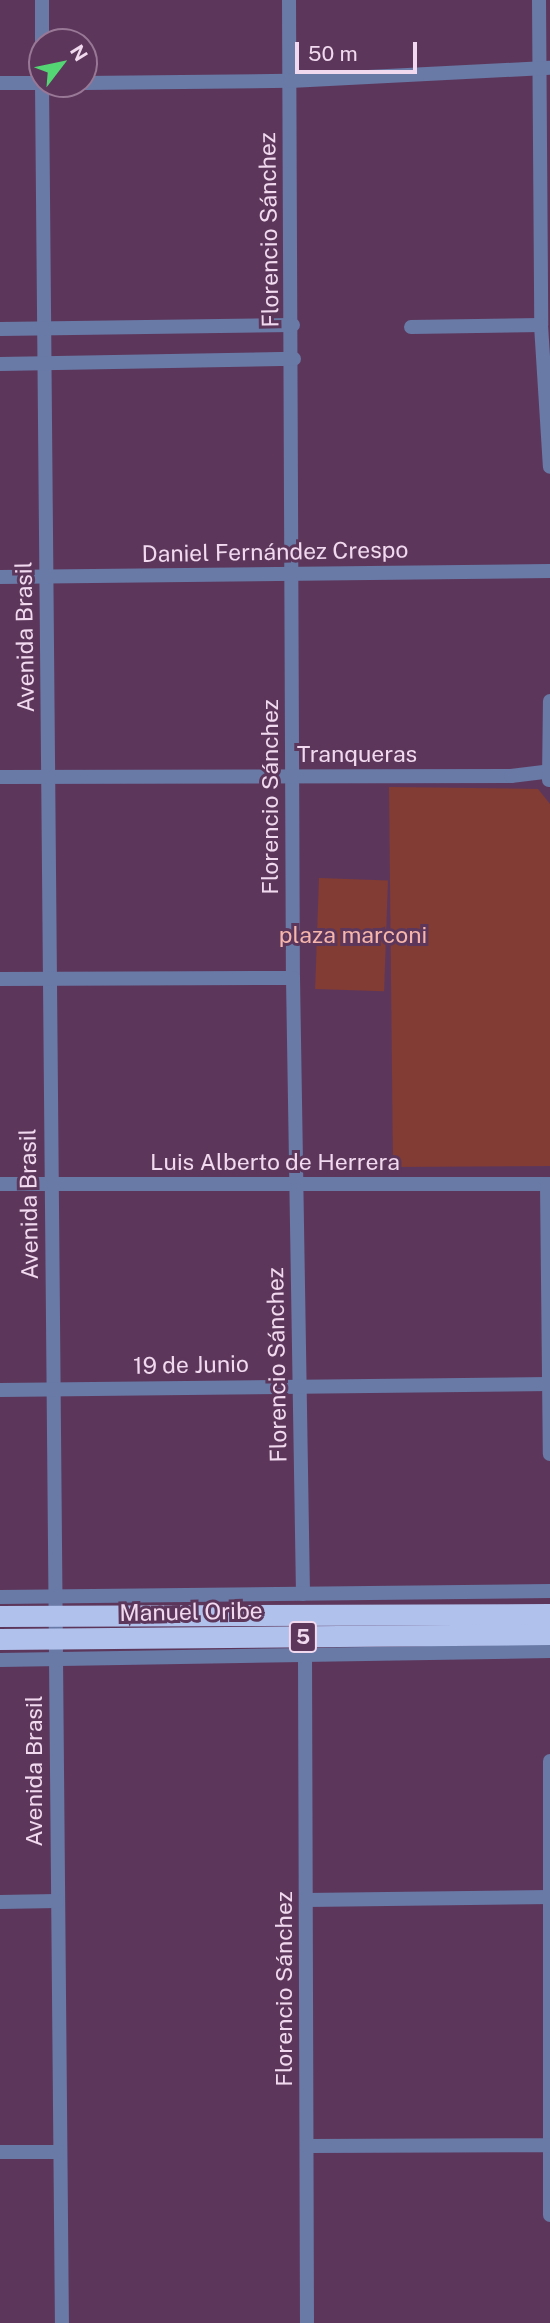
<!DOCTYPE html>
<meta charset="utf-8">
<style>
body{margin:0}
#map{position:relative;width:550px;height:2323px;overflow:hidden;background:#5d375b;font-family:"Public Sans",sans-serif}
div>[style]{position:absolute}
.green>*{inset:0;background:#823c33;transform-origin:0 0}
.street>*{height:14px;margin:-7px;padding:0 7px;transform-origin:7px;border-radius:7px;background:#697aa7}
.highway>*{height:21px;margin:-10.5px;padding:0 10.5px;transform-origin:10.5px;border-radius:10.5px;background:#b0c1ec}
span{translate:-50% -50%;white-space:nowrap;text-align:center;line-height:1.15;-webkit-text-stroke:6px #5d375b;paint-order:stroke}
.shield-label span{padding:2px 5px;background:#5d375b;border:2px solid;border-radius:5px;-webkit-text-stroke-width:0}
.shield-label{font-size:21px;color:#f1d9ef;font-weight:700}
.street-label{font-size:23px;color:#f1d9ef}
.park-label{font-size:23px;color:#f6b6ac}
.north{position:absolute;left:28px;top:28px;width:70px;height:70px;box-sizing:border-box;background:#5d375b;border:2px solid #987896;border-radius:50%;rotate:58deg;font-size:19px;font-weight:700;line-height:28px;text-align:center;color:#f1d9ef}
.north::after{content:'';display:block;margin:auto;width:24px;height:32px;background:#53d673;clip-path:polygon(50% 0,100% 100%,50% 72%,0 100%)}
.scale{position:absolute;left:295px;top:42px;width:122px;height:32px;box-sizing:border-box;border:4px solid #f1d9ef;border-top:0;padding-left:9px;font-size:21px;line-height:24px;white-space:nowrap;color:#f1d9ef;-webkit-text-stroke:5px #5d375b;paint-order:stroke}
</style>
<div id="map">
<div class="green">
<div style="clip-path:polygon(389px 787px,538px 789px,550px 804px,550px 1166px,393px 1167px)"></div>
<div style="left:319px;top:878px;width:69px;height:111px;rotate:2deg"></div>
</div>
<div class="street">
<div style="left:289px;top:0;width:978px;rotate:89.77deg"></div>
<div style="left:293px;top:978px;width:616px;rotate:89.07deg"></div>
<div style="left:539px;top:0;width:325px;rotate:89.6deg"></div>
<div style="left:541px;top:325px;width:142px;rotate:86.4deg"></div>
<div style="left:42px;top:42px;width:42px;rotate:-90deg"></div>
<div style="left:0;top:83px;width:42px"></div>
<div style="left:84px;top:83px;width:206px;rotate:-0.6deg"></div>
<div style="left:290px;top:81px;width:260px;rotate:-2.9deg"></div>
<div style="left:42px;top:84px;width:2239px;rotate:89.49deg"></div>
<div style="left:411px;top:327px;width:130px;rotate:-0.9deg"></div>
<div style="left:0;top:329px;width:293px;rotate:-0.8deg"></div>
<div style="left:0;top:364px;width:294px;rotate:-1deg"></div>
<div style="left:0;top:577px;width:550px;rotate:-0.63deg"></div>
<div style="left:0;top:777px;width:511px;rotate:-0.11deg"></div>
<div style="left:511px;top:776px;width:35px;rotate:-7deg"></div>
<div style="left:549px;top:780px;width:79px;rotate:-89.3deg"></div>
<div style="left:0;top:979px;width:293px;rotate:-0.2deg"></div>
<div style="left:0;top:1184px;width:550px"></div>
<div style="left:547px;top:1184px;width:270px;rotate:89.4deg"></div>
<div style="left:0;top:1390px;width:550px;rotate:-0.63deg"></div>
<div style="left:0;top:1597px;width:550px;rotate:-0.63deg"></div>
<div style="left:305px;top:1655px;width:668px;rotate:89.83deg"></div>
<div style="left:0;top:1660px;width:550px;rotate:-0.94deg"></div>
<div style="left:550px;top:1761px;width:454px;rotate:90deg"></div>
<div style="left:306px;top:1900px;width:244px;rotate:-0.7deg"></div>
<div style="left:0;top:1902px;width:57px;rotate:-1deg"></div>
<div style="left:307px;top:2146px;width:243px;rotate:-0.2deg"></div>
<div style="left:0;top:2152px;width:60px"></div>
</div>
<div class="highway">
<div style="left:0;top:1616px;width:550px;rotate:-0.21deg"></div>
<div style="left:0;top:1639px;width:550px;rotate:-0.52deg"></div>
</div>
<div class="shield-label">
<span style="left:303px;top:1637px">5</span>
</div>
<div class="street-label">
<span style="left:269px;top:230px;rotate:-91deg">Florencio Sánchez</span>
<span style="left:275px;top:552px;rotate:-1deg">Daniel Fernández Crespo</span>
<span style="left:25px;top:637px;rotate:-91deg">Avenida Brasil</span>
<span style="left:357px;top:754px">Tranqueras</span>
<span style="left:270px;top:797px;rotate:-90deg">Florencio Sánchez</span>
<span style="left:275px;top:1162px">Luis Alberto de Herrera</span>
<span style="left:29px;top:1204px;rotate:-91deg">Avenida Brasil</span>
<span style="left:191px;top:1365px;rotate:-1deg">19 de Junio</span>
<span style="left:277px;top:1365px;rotate:-91deg">Florencio Sánchez</span>
<span style="left:191px;top:1612px;rotate:-1deg">Manuel Oribe</span>
<span style="left:34px;top:1771px;rotate:-90deg">Avenida Brasil</span>
<span style="left:284px;top:1989px;rotate:-90deg">Florencio Sánchez</span>
</div>
<div class="park-label">
<span style="left:353px;top:935px">plaza marconi</span>
</div>
<div class="north">N</div>
<div class="scale">50 m</div>
</div>
